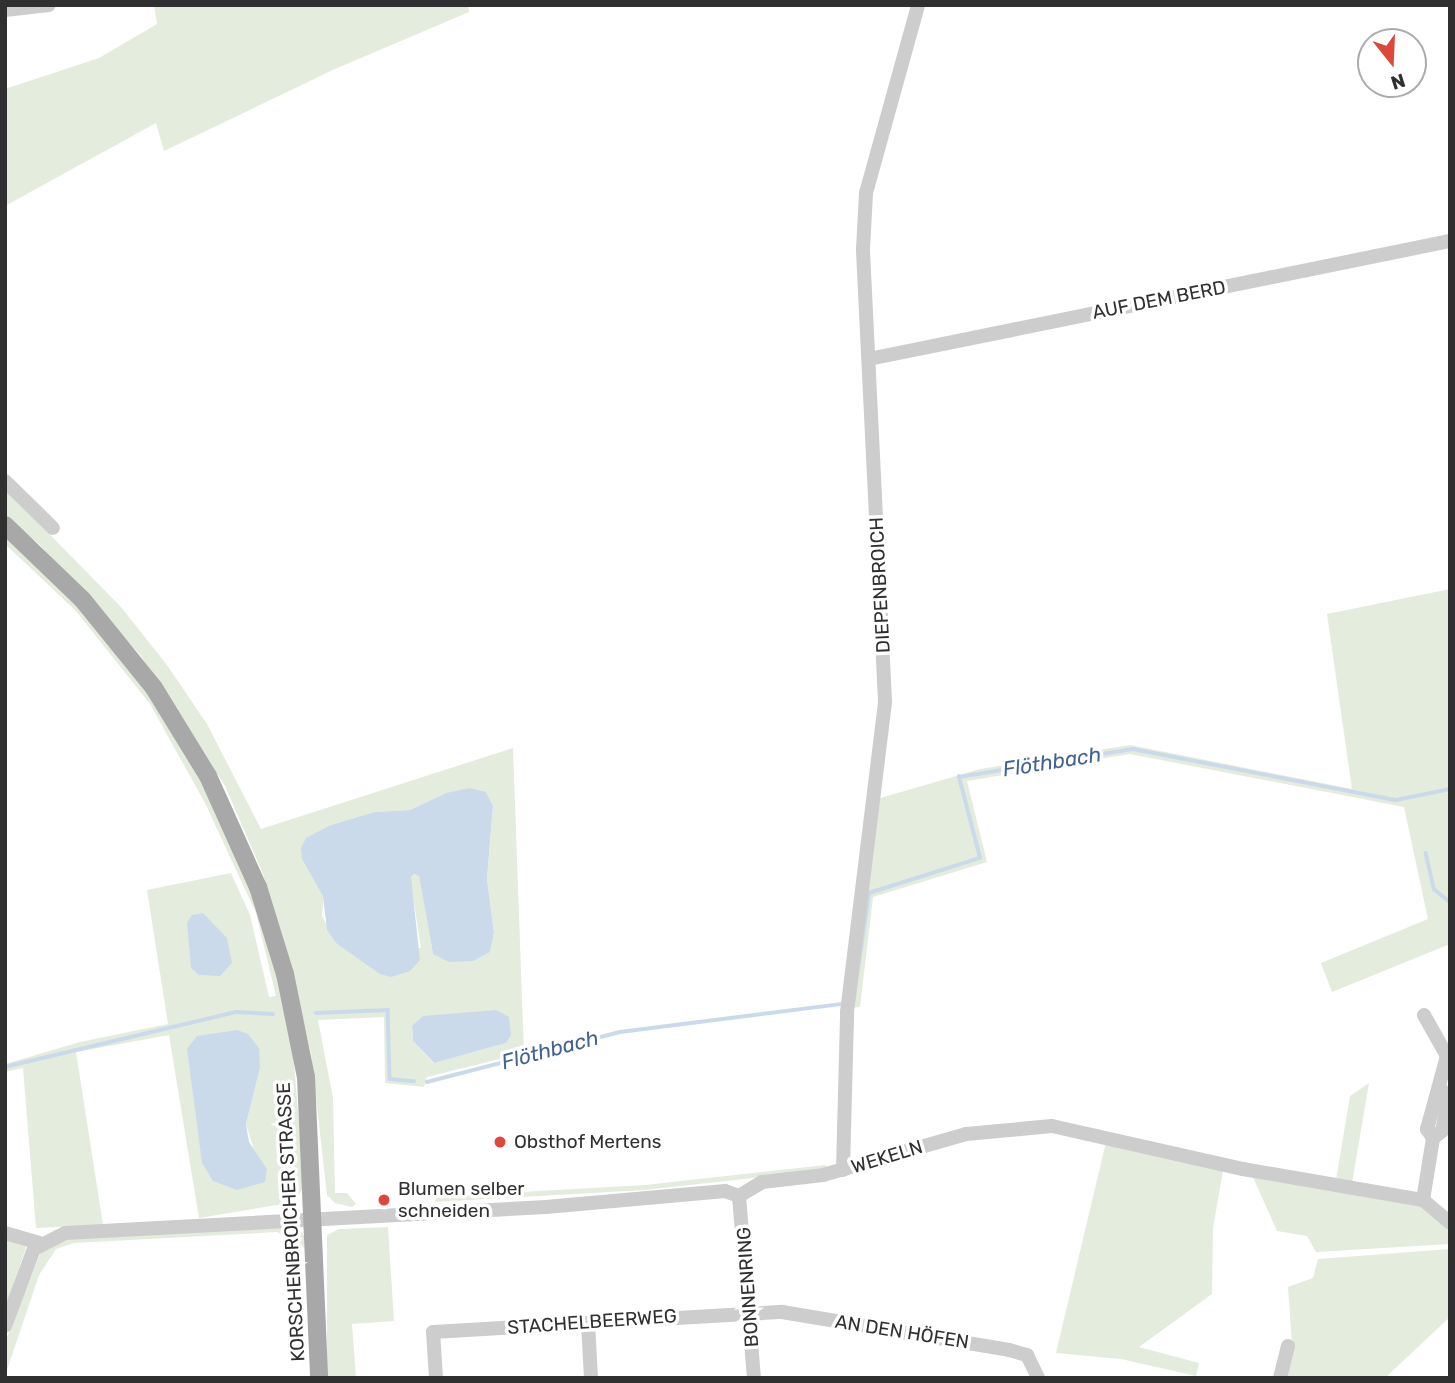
<!DOCTYPE html>
<meta charset="utf-8">
<style>
body{margin:0}
#map{position:relative;width:1455px;height:1383px;overflow:hidden;background:#fff;font-family:Rubik,sans-serif}
div>[style]{position:absolute}
.green>*{inset:0;background:#e4ecde}
.water>*{inset:0;background:#cbdaeb}
.stream>*{height:3.5px;margin:-1.75px;padding:0 1.75px;transform-origin:1.75px;border-radius:1.75px;background:#cbdaeb}
.minor>*{height:14px;margin:-7px;padding:0 7px;transform-origin:7px;border-radius:7px;background:#cdcdcd}
.major>*{height:18px;margin:-9px;padding:0 9px;transform-origin:9px;border-radius:9px;background:#a8a8a8}
.dots>*{width:19px;height:19px;translate:-50% -50%;box-sizing:border-box;border:4px solid #fff;border-radius:50%}
span{translate:-50% -50%;white-space:nowrap;text-align:center;line-height:1.15;-webkit-text-stroke:7px #fff;paint-order:stroke}
.street-label{font-size:19px;color:#303030}
.poi-label{font-size:19px;color:#303030}
.left{translate:0 -50%;text-align:left}
.water-label{font-size:21px;color:#40648f;font-style:italic}
.frame{position:absolute;inset:0;border:7px solid #303030;pointer-events:none}
.north{position:absolute;left:1357px;top:28px;width:70px;height:70px;box-sizing:border-box;background:#fff;border:2px solid #acacac;border-radius:50%;rotate:162deg;font-size:19px;font-weight:700;line-height:28px;text-align:center;color:#303030}
.north::after{content:'';display:block;margin:auto;width:24px;height:32px;background:#de483a;clip-path:polygon(50% 0,100% 100%,50% 72%,0 100%)}
</style>
<div id="map">
<div class="green">
<div style="clip-path:polygon(154px 5px,468px 5px,469px 12px,335px 69px,164px 151px,156px 123px,5px 206px,5px 89px,99px 58px,157px 24px)"></div>
<div style="clip-path:polygon(evenodd,5px 489px,121px 607px,167px 665px,207px 724px,261px 829px,513px 748px,524px 1053px,427px 1077px,424px 1087px,385px 1083px,384px 1017px,318px 1020px,333px 1098px,335px 1193px,347px 1193px,356px 1204px,352px 1207px,335px 1203px,327px 1195px,311px 1053px,295px 986px,263px 874px,225px 786px,141px 656px,39px 544px,5px 516px,5px 489px,486px 792px,493px 808px,487px 879px,494px 933px,490px 952px,433px 954px,419px 875px,414px 874px,410px 877px,421px 948px,353px 954px,337px 944px,322px 916px,331px 825px,374px 812px,410px 810px,446px 793px,486px 792px,5px 489px,412px 1026px,506px 1043px,433px 1063px,413px 1041px,412px 1026px)"></div>
<div style="clip-path:polygon(evenodd,5px 534px,68px 592px,132px 668px,188px 753px,263px 913px,293px 1050px,304px 1186px,295px 1202px,199px 1218px,169px 1035px,76px 1052px,103px 1225px,36px 1228px,23px 1068px,5px 1072px,5px 1064px,80px 1042px,168px 1024px,147px 890px,231px 873px,250px 915px,269px 997px,276px 996px,256px 913px,205px 803px,150px 704px,76px 611px,5px 544px,5px 534px,187px 1049px,260px 1068px,246px 1124px,255px 1153px,187px 1049px)"></div>
<div style="clip-path:polygon(1450px 589px,1450px 944px,1332px 992px,1321px 963px,1428px 919px,1404px 807px,1130px 754px,967px 781px,987px 862px,873px 897px,860px 1007px,852px 1008px,877px 799px,980px 769px,1130px 745px,1352px 789px,1327px 614px)"></div>
<div style="clip-path:polygon(1369px 1083px,1352px 1183px,1336px 1180px,1350px 1096px)"></div>
<div style="clip-path:polygon(1106px 1142px,1223px 1171px,1213px 1228px,1212px 1294px,1139px 1347px,1199px 1363px,1196px 1376px,1121px 1359px,1056px 1353px)"></div>
<div style="clip-path:polygon(826px 1165px,826px 1170px,645px 1190px,435px 1202px,436px 1197px,645px 1185px)"></div>
<div style="clip-path:polygon(1252px 1175px,1422px 1205px,1450px 1227px,1450px 1244px,1316px 1252px,1307px 1236px,1277px 1231px)"></div>
<div style="clip-path:polygon(295px 1227px,304px 1235px,304px 1247px,277px 1232px,74px 1243px,56px 1249px,39px 1275px,5px 1376px,5px 1342px,41px 1252px,72px 1236px)"></div>
<div style="clip-path:polygon(388px 1227px,394px 1321px,352px 1324px,356px 1378px,327px 1378px,327px 1235px,339px 1229px)"></div>
<div style="clip-path:polygon(5px 1237px,23px 1242px,26px 1248px,6px 1305px)"></div>
<div style="clip-path:polygon(1450px 1249px,1450px 1317px,1385px 1378px,1284px 1378px,1292px 1344px,1288px 1287px,1313px 1278px,1318px 1259px)"></div>
</div>
<div class="water">
<div style="clip-path:polygon(470px 788px,486px 792px,493px 806px,487px 879px,494px 933px,490px 952px,473px 961px,449px 962px,433px 954px,419px 876px,414px 874px,411px 877px,420px 960px,410px 971px,391px 977px,380px 974px,337px 944px,327px 930px,323px 896px,302px 859px,301px 848px,306px 838px,331px 825px,374px 812px,410px 810px,446px 793px)"></div>
<div style="clip-path:polygon(203px 913px,227px 938px,232px 963px,220px 976px,199px 975px,191px 968px,187px 923px,192px 915px)"></div>
<div style="clip-path:polygon(496px 1010px,509px 1017px,511px 1035px,506px 1043px,434px 1063px,413px 1041px,412px 1026px,423px 1016px)"></div>
<div style="clip-path:polygon(237px 1030px,248px 1034px,259px 1048px,260px 1068px,246px 1124px,249px 1142px,267px 1169px,265px 1182px,237px 1190px,213px 1181px,202px 1163px,187px 1049px,197px 1036px)"></div>
</div>
<div class="stream">
<div style="left:1426px;top:853px;width:37px;rotate:77deg"></div>
<div style="left:1434px;top:889px;width:21px;rotate:39deg"></div>
<div style="left:853px;top:1003px;width:111px;rotate:-81.7deg"></div>
<div style="left:869px;top:893px;width:116px;rotate:-17.5deg"></div>
<div style="left:980px;top:858px;width:84px;rotate:-104.5deg"></div>
<div style="left:959px;top:777px;width:176px;rotate:-9.1deg"></div>
<div style="left:1133px;top:749px;width:268px;rotate:11deg"></div>
<div style="left:1396px;top:800px;width:55px;rotate:-11.5deg"></div>
<div style="left:316px;top:1013px;width:72px;rotate:-2.4deg"></div>
<div style="left:388px;top:1010px;width:69px;rotate:88.3deg"></div>
<div style="left:390px;top:1079px;width:24px;rotate:5deg"></div>
<div style="left:5px;top:1067px;width:237px;rotate:-13.4deg"></div>
<div style="left:236px;top:1012px;width:37px;rotate:3deg"></div>
<div style="left:427px;top:1082px;width:199px;rotate:-14.5deg"></div>
<div style="left:620px;top:1032px;width:224px;rotate:-7.2deg"></div>
</div>
<div class="minor">
<div style="left:5px;top:10px;width:44px;rotate:-6.5deg"></div>
<div style="left:869px;top:359px;width:593px;rotate:-11.48deg"></div>
<div style="left:5px;top:481px;width:67px;rotate:44.4deg"></div>
<div style="left:1424px;top:1015px;width:47px;rotate:60.7deg"></div>
<div style="left:1447px;top:1056px;width:76px;rotate:105.3deg"></div>
<div style="left:1427px;top:1129px;width:11px;rotate:56deg"></div>
<div style="left:843px;top:1170px;width:158px;rotate:-88.5deg"></div>
<div style="left:847px;top:1012px;width:313px;rotate:-83deg"></div>
<div style="left:885px;top:701px;width:453px;rotate:-92.8deg"></div>
<div style="left:863px;top:249px;width:56px;rotate:-86.9deg"></div>
<div style="left:866px;top:193px;width:195px;rotate:-74.5deg"></div>
<div style="left:739px;top:1196px;width:27px;rotate:-31deg"></div>
<div style="left:762px;top:1182px;width:61px;rotate:-6.5deg"></div>
<div style="left:823px;top:1175px;width:149px;rotate:-16deg"></div>
<div style="left:966px;top:1134px;width:86px;rotate:-5.3deg"></div>
<div style="left:1052px;top:1126px;width:196px;rotate:12.7deg"></div>
<div style="left:1243px;top:1169px;width:183px;rotate:9.8deg"></div>
<div style="left:1423px;top:1200px;width:35px;rotate:40deg"></div>
<div style="left:739px;top:1196px;width:183px;rotate:85.3deg"></div>
<div style="left:1423px;top:1200px;width:63px;rotate:-80.8deg"></div>
<div style="left:1433px;top:1138px;width:11px;rotate:-38deg"></div>
<div style="left:1442px;top:1131px;width:33px;rotate:-79deg"></div>
<div style="left:1448px;top:1099px;width:12px;rotate:-125deg"></div>
<div style="left:5px;top:1233px;width:35px;rotate:16deg"></div>
<div style="left:588px;top:1323px;width:55px;rotate:86.9deg"></div>
<div style="left:5px;top:1326px;width:82px;rotate:-69.4deg"></div>
<div style="left:34px;top:1249px;width:35px;rotate:-27deg"></div>
<div style="left:65px;top:1233px;width:482px;rotate:-3.1deg"></div>
<div style="left:546px;top:1207px;width:180px;rotate:-5.1deg"></div>
<div style="left:725px;top:1191px;width:15px;rotate:20deg"></div>
<div style="left:436px;top:1378px;width:46px;rotate:-93.7deg"></div>
<div style="left:433px;top:1332px;width:350px;rotate:-3.3deg"></div>
<div style="left:782px;top:1312px;width:230px;rotate:9.5deg"></div>
<div style="left:1009px;top:1350px;width:19px;rotate:16deg"></div>
<div style="left:1027px;top:1355px;width:25px;rotate:64deg"></div>
<div style="left:1280px;top:1378px;width:33px;rotate:-76deg"></div>
</div>
<div class="major">
<div style="left:5px;top:525px;width:107px;rotate:43.9deg"></div>
<div style="left:82px;top:599px;width:114px;rotate:51deg"></div>
<div style="left:154px;top:688px;width:103px;rotate:58.5deg"></div>
<div style="left:208px;top:776px;width:122px;rotate:65.8deg"></div>
<div style="left:258px;top:887px;width:91px;rotate:72.8deg"></div>
<div style="left:285px;top:974px;width:105px;rotate:78.5deg"></div>
<div style="left:306px;top:1077px;width:301px;rotate:87.5deg"></div>
</div>
<div class="dots">
<div style="left:500px;top:1142px;background:#de483a"></div>
<div style="left:384px;top:1200px;background:#de483a"></div>
</div>
<div class="street-label">
<span style="left:1159px;top:300px;rotate:-11deg">AUF DEM BERD</span>
<span style="left:880px;top:585px;rotate:-93deg">DIEPENBROICH</span>
<span style="left:887px;top:1157px;rotate:-17deg">WEKELN</span>
<span style="left:291px;top:1222px;rotate:-93deg">KORSCHENBROICHER STRASSE</span>
<span style="left:748px;top:1287px;rotate:-94deg">BONNENRING</span>
<span style="left:592px;top:1322px;rotate:-4deg">STACHELBEERWEG</span>
<span style="left:902px;top:1332px;rotate:9deg">AN DEN HÖFEN</span>
</div>
<div class="poi-label">
<span class="left" style="left:514px;top:1142px">Obsthof Mertens</span>
<span class="left" style="left:398px;top:1200px">Blumen selber<br>schneiden</span>
</div>
<div class="water-label">
<span style="left:1052px;top:762px;rotate:-9deg">Flöthbach</span>
<span style="left:550px;top:1050px;rotate:-15deg">Flöthbach</span>
</div>
<div class="frame"></div>
<div class="north">N</div>
</div>
